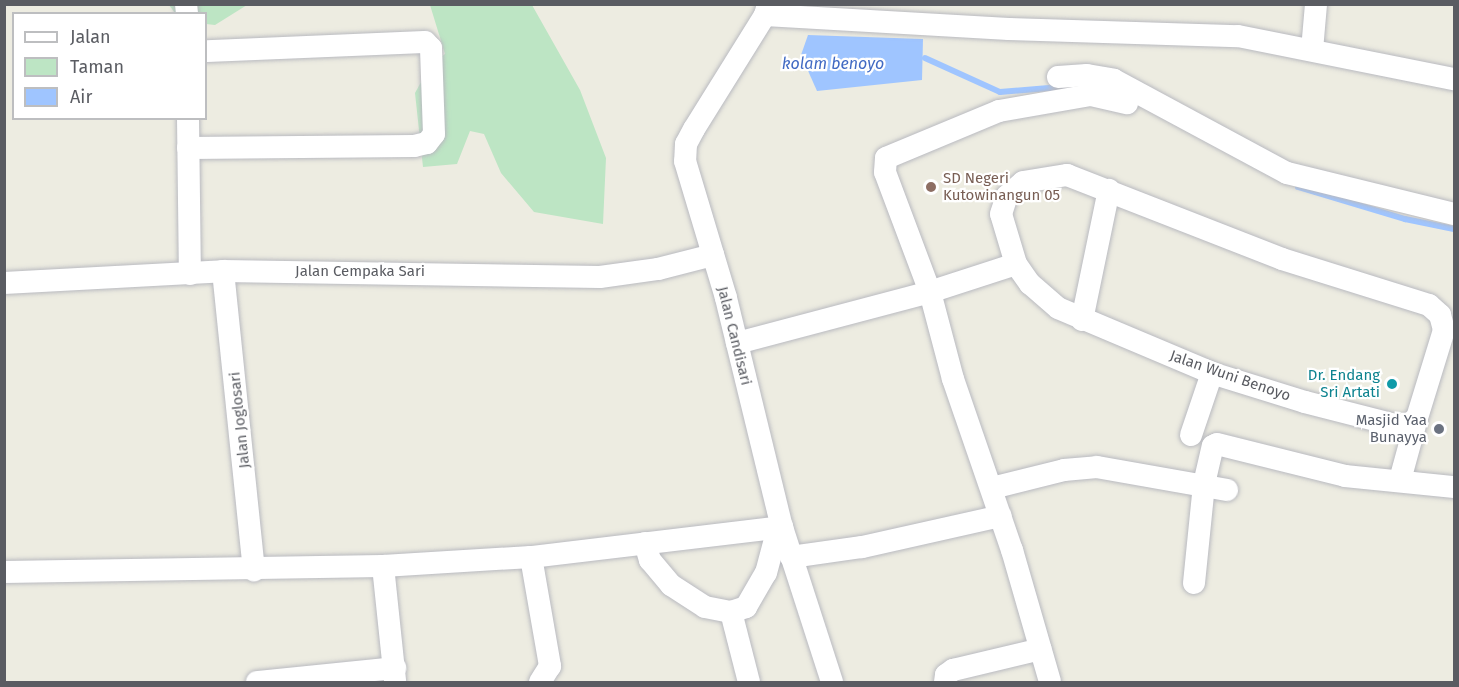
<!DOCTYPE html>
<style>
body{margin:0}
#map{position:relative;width:1459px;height:687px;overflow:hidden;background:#edece1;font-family:"Fira Sans",sans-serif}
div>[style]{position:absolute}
.green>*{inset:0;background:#bde5c4}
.water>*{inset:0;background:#9fc5ff}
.stream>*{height:6px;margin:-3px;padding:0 3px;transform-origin:3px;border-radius:3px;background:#9fc5ff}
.roads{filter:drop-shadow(0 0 2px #b9bac0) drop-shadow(0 0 2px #b9bac0)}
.minor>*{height:22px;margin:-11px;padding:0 11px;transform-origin:11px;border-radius:11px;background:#fff}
.dots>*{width:16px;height:16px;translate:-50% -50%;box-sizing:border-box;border:3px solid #fff;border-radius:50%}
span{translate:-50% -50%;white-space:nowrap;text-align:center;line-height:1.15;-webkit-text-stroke:4.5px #fff;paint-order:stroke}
.education-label{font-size:15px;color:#785e54}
.left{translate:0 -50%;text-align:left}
.street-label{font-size:15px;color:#5a5c62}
.culture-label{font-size:15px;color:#0d838f}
.right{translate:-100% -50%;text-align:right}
.worship-label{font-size:15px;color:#5b616d}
.water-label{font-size:16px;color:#416ac3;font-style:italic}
.frame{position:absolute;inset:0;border:6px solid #5a5c62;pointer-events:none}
.legend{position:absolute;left:12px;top:12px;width:195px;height:108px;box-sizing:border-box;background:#fff;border:2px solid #bdbec0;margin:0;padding:8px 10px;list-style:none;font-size:18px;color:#5a5c62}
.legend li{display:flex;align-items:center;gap:12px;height:30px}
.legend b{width:30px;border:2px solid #bdbec0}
</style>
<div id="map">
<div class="green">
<div style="clip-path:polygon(169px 5px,247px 5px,215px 25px,206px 24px,206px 14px,175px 13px)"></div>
<div style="clip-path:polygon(430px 5px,532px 5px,580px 90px,606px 158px,603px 224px,534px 212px,501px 173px,484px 134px,470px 131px,457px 164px,423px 167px,415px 93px,431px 64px,445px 54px)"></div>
</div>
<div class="water">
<div style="clip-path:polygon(808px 35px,923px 39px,922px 80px,817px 91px,801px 55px)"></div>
</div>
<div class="stream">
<div style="left:925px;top:58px;width:82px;rotate:24.4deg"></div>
<div style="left:1000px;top:92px;width:61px;rotate:-4.7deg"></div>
<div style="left:1298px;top:187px;width:112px;rotate:16.7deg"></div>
<div style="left:1405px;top:219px;width:50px;rotate:11.5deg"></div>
</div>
<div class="roads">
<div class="minor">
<div style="left:186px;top:4px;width:10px;rotate:84deg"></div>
<div style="left:768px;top:4px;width:11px;rotate:105deg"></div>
<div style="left:765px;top:15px;width:134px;rotate:121.9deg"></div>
<div style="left:694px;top:129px;width:17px;rotate:118deg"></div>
<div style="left:686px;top:144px;width:17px;rotate:93deg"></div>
<div style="left:685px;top:161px;width:143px;rotate:73.3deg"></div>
<div style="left:726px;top:298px;width:236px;rotate:76.3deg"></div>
<div style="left:782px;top:527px;width:163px;rotate:72.1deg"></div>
<div style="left:765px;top:15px;width:244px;rotate:3.3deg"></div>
<div style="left:1009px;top:29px;width:229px;rotate:1.8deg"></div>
<div style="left:1238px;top:36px;width:220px;rotate:11.3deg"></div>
<div style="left:1312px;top:50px;width:46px;rotate:-85deg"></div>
<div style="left:1058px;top:77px;width:29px;rotate:-4deg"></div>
<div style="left:1087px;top:75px;width:27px;rotate:10deg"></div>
<div style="left:1114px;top:80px;width:196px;rotate:28.3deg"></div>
<div style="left:1287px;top:173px;width:172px;rotate:13.8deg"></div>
<div style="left:188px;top:118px;width:156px;rotate:89.3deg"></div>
<div style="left:188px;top:148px;width:226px;rotate:-0.5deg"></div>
<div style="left:414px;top:146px;width:13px;rotate:-13deg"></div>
<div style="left:427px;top:143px;width:11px;rotate:-52deg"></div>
<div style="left:434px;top:134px;width:86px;rotate:-92deg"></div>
<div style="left:431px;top:48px;width:8px;rotate:-135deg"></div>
<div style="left:425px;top:42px;width:219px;rotate:177.6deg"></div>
<div style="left:1067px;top:175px;width:231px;rotate:21.3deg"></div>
<div style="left:1282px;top:259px;width:154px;rotate:17.4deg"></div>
<div style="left:1429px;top:305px;width:15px;rotate:42deg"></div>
<div style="left:1440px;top:315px;width:16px;rotate:75deg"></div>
<div style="left:1444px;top:330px;width:92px;rotate:107.1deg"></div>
<div style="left:1417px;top:418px;width:11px;rotate:142deg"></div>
<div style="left:1408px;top:425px;width:13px;rotate:180deg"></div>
<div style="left:1395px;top:425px;width:93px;rotate:-165.7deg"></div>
<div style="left:1305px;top:402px;width:97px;rotate:-162.7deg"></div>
<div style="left:1212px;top:373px;width:167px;rotate:-157.1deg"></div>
<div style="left:1058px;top:308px;width:37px;rotate:-139deg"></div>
<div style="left:1030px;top:284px;width:24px;rotate:-125deg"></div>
<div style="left:1016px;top:264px;width:52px;rotate:-106.7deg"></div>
<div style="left:1001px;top:214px;width:19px;rotate:-72deg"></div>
<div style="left:1007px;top:196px;width:21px;rotate:-41deg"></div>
<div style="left:1023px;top:182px;width:45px;rotate:-9deg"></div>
<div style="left:1016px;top:264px;width:90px;rotate:162deg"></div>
<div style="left:930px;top:292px;width:90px;rotate:75.2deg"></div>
<div style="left:953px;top:379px;width:181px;rotate:71deg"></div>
<div style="left:1012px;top:550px;width:137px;rotate:73.9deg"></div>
<div style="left:223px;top:271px;width:301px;rotate:84.1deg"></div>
<div style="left:4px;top:283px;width:219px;rotate:-3.1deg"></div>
<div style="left:223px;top:271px;width:377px;rotate:0.9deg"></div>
<div style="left:600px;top:277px;width:59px;rotate:-7.9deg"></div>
<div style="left:658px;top:269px;width:57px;rotate:-14.3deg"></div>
<div style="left:1082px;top:320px;width:133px;rotate:-78.3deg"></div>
<div style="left:737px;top:343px;width:200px;rotate:-14.8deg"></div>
<div style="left:930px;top:292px;width:128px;rotate:-110.6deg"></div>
<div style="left:885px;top:172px;width:14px;rotate:-86deg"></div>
<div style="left:886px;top:158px;width:122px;rotate:-22.6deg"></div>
<div style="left:999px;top:111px;width:93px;rotate:-9.9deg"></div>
<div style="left:1091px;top:95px;width:37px;rotate:13deg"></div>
<div style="left:1191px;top:435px;width:65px;rotate:-71.3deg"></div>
<div style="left:1400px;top:480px;width:64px;rotate:-74.7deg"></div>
<div style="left:992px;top:488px;width:74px;rotate:-14deg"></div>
<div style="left:1064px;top:470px;width:33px;rotate:-5deg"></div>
<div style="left:1097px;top:467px;width:132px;rotate:10deg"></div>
<div style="left:645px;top:543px;width:18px;rotate:74deg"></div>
<div style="left:650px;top:560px;width:33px;rotate:50deg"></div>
<div style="left:671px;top:585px;width:40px;rotate:32.9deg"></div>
<div style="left:705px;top:607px;width:26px;rotate:11deg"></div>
<div style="left:731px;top:612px;width:16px;rotate:-18deg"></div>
<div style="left:746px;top:607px;width:39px;rotate:-60deg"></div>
<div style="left:766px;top:573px;width:47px;rotate:-75.1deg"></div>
<div style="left:531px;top:557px;width:111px;rotate:80.1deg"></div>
<div style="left:550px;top:666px;width:19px;rotate:122deg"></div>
<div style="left:791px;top:557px;width:72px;rotate:-8deg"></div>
<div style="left:862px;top:547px;width:142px;rotate:-12.6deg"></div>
<div style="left:383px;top:566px;width:116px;rotate:84deg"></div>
<div style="left:4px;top:572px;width:379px;rotate:-0.9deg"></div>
<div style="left:383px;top:566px;width:148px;rotate:-3.5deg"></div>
<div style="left:531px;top:557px;width:253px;rotate:-6.8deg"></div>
<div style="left:1194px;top:583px;width:100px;rotate:-84.2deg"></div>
<div style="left:1204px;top:484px;width:39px;rotate:-77deg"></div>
<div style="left:1213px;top:446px;width:4px;rotate:-27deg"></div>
<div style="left:1217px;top:444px;width:132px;rotate:14deg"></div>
<div style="left:1345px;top:476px;width:110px;rotate:5.8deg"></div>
<div style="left:731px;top:612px;width:72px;rotate:75.6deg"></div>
<div style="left:257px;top:682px;width:139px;rotate:-5.8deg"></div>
<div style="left:945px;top:682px;width:7px;rotate:-82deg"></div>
<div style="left:946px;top:675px;width:9px;rotate:-36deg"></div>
<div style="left:953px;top:670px;width:90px;rotate:-13.4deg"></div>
</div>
</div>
<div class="dots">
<div style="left:931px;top:187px;background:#8d6e63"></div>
<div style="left:1392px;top:384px;background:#0f9aa8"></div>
<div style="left:1439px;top:429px;background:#6b7280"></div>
</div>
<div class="education-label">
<span class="left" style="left:943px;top:187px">SD Negeri<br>Kutowinangun 05</span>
</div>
<div class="street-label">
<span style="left:360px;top:272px">Jalan Cempaka Sari</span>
<span style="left:734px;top:336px;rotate:76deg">Jalan Candisari</span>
<span style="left:1230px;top:376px;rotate:19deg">Jalan Wuni Benoyo</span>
<span style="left:240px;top:420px;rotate:-96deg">Jalan Joglosari</span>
</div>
<div class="culture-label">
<span class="right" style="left:1380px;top:384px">Dr. Endang<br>Sri Artati</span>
</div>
<div class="worship-label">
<span class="right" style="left:1427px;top:429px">Masjid Yaa<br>Bunayya</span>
</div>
<div class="water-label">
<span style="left:833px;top:64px">kolam benoyo</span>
</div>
<div class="frame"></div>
<ul class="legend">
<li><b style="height:8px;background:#fff"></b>Jalan</li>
<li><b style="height:16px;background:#bde5c4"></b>Taman</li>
<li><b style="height:16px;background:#9fc5ff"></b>Air</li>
</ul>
</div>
